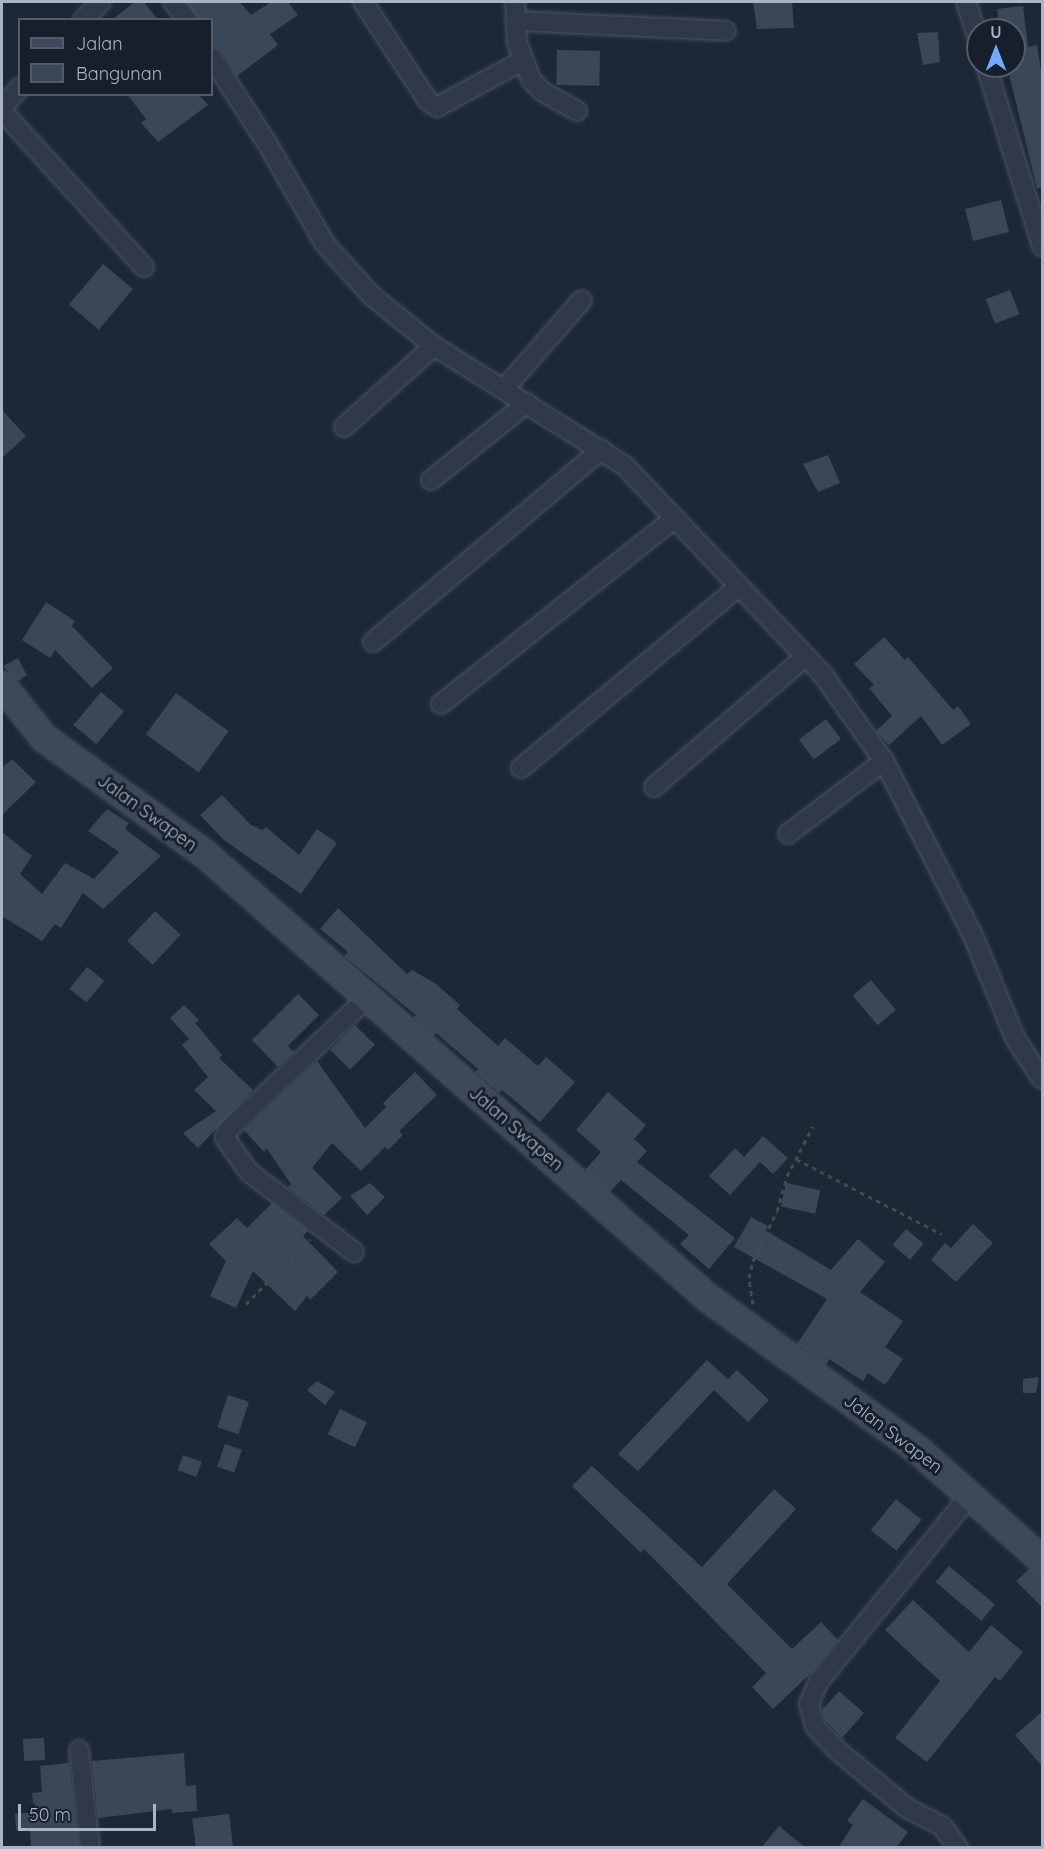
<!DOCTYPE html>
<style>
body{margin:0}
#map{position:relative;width:1044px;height:1849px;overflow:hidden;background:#1d2837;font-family:Quicksand,sans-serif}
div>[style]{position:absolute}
.building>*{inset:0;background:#3a4759;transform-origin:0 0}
.path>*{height:3px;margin-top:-1.5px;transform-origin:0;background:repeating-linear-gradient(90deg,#395052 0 4.5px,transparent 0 9px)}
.roads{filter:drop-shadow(0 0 2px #4b5462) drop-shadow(0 0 2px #4b5462)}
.minor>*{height:18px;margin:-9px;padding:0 9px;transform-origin:9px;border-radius:9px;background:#303947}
.secondary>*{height:26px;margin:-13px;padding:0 13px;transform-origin:13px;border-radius:13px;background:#3e485b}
span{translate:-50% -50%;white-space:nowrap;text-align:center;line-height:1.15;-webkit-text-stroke:6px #161f2b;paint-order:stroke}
.street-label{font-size:18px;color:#a9b4c5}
.frame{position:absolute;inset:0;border:3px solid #a9b4c5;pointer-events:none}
.legend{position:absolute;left:18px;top:18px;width:195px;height:78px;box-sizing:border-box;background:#161f2b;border:2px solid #515b69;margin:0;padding:8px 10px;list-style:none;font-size:18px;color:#a9b4c5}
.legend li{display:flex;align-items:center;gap:12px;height:30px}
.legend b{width:30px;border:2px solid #515b69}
.north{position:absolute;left:966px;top:18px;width:60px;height:60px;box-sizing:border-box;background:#161f2b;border:2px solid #515b69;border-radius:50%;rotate:0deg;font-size:16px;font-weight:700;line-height:24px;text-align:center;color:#a9b4c5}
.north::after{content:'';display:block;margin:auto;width:21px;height:27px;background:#74a9ff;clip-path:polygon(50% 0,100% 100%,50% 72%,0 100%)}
.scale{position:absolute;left:18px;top:1804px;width:138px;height:27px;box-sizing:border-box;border:3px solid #a9b4c5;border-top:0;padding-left:8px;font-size:18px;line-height:21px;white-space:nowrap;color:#a9b4c5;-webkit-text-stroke:4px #161f2b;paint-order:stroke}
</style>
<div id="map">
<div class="building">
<div style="clip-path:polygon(134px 2px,144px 2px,158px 20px,112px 20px)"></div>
<div style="clip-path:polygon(187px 2px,240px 2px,251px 15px,271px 2px,288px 2px,298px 15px,270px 34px,278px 45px,237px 76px,221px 51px,212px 47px,212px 20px,198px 20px)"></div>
<div style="clip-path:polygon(753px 2px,792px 2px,794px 28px,757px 29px)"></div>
<div style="clip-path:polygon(1023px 6px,1028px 47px,1037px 45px,1042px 77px,1042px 188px,1037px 188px,1007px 66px,1014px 66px,1014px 30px,1000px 30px,997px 9px)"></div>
<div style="clip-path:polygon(938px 32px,940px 62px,923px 65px,917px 33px)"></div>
<div style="left:557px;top:50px;width:43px;height:35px;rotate:1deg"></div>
<div style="clip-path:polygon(127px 94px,198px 94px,208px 105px,158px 142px,141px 123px,146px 119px)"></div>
<div style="left:1001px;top:200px;width:33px;height:37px;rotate:76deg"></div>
<div style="left:103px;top:264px;width:39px;height:53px;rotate:40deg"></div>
<div style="left:1010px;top:290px;width:26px;height:26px;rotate:69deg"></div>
<div style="clip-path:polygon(2px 410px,26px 436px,2px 458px)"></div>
<div style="clip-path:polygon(828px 455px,840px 483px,818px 492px,803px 464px)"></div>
<div style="clip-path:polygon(46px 602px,75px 621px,72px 626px,113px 668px,92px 688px,55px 650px,50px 658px,22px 640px)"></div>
<div style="clip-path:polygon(884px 637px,905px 660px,908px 657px,953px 710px,958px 706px,971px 724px,942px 745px,921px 716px,889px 745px,876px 731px,892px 716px,869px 688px,874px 685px,854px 664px)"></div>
<div style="clip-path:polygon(18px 658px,27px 675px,18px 681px,3px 666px)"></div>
<div style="left:101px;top:692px;width:30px;height:43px;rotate:40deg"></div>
<div style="left:176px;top:693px;width:65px;height:51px;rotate:36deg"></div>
<div style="left:826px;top:719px;width:25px;height:34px;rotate:53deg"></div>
<div style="clip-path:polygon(12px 759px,36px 782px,2px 815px,2px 768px)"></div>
<div style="clip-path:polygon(222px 795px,251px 825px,262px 830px,266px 827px,299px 855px,317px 829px,337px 843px,301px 894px,224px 840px,200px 815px)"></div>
<div style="clip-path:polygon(107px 809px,129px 823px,125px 829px,161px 856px,103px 909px,83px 893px,61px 928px,55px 924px,42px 941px,2px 916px,2px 832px,32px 856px,20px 874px,42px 894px,65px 863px,94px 879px,119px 852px,88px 831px)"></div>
<div style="clip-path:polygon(338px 908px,407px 974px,412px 970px,436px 984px,460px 1005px,457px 1009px,498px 1046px,505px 1038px,538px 1066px,546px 1057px,575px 1082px,540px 1122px,502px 1090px,499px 1093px,475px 1072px,478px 1069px,436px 1033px,433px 1036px,413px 1018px,416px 1015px,344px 956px,348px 952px,320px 929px)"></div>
<div style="left:155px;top:911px;width:35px;height:41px;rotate:43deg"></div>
<div style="left:87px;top:967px;width:22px;height:28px;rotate:39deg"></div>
<div style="left:871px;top:980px;width:39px;height:24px;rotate:50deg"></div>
<div style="clip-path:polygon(298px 994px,319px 1015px,288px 1046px,294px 1052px,278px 1067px,252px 1040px)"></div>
<div style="clip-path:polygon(184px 1005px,199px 1020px,195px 1023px,222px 1055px,219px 1058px,253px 1090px,198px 1148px,183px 1133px,216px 1111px,194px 1090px,208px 1077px,182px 1045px,189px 1039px,170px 1018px)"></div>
<div style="left:355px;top:1025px;width:28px;height:35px;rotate:45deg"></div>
<div style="clip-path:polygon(317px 1061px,365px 1128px,386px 1107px,383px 1103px,415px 1072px,437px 1095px,399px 1131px,403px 1135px,388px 1150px,385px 1147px,361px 1171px,332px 1143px,312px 1168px,342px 1198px,324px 1215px,288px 1187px,291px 1184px,267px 1149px,264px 1152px,244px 1130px)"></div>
<div style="clip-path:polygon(608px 1092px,646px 1125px,634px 1139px,647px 1151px,637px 1162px,735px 1238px,709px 1269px,680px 1244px,689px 1235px,621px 1180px,610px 1192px,585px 1170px,601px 1152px,576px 1130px)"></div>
<div style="clip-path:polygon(763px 1136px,788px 1158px,773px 1174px,760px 1162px,730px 1195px,709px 1176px,735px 1148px,744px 1157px)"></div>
<div style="clip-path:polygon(370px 1183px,385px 1197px,367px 1215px,350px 1196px)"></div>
<div style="left:786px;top:1183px;width:35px;height:24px;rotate:12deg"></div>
<div style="clip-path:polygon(272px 1203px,308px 1231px,303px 1236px,338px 1272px,310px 1300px,307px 1296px,295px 1311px,253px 1271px,236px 1308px,210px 1296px,226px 1261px,209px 1244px,237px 1218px,247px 1228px)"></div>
<div style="clip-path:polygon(751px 1217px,768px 1226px,765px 1230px,831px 1270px,858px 1239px,885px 1262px,860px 1292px,903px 1321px,885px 1347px,903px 1359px,885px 1385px,868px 1373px,863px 1381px,829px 1359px,826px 1365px,797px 1344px,827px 1299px,734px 1247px)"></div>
<div style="clip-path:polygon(973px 1224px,993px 1243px,956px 1282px,931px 1260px,945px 1243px,951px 1248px)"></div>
<div style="left:906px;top:1229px;width:23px;height:21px;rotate:40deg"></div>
<div style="clip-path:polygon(707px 1360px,728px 1379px,737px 1370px,769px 1400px,748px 1422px,714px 1390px,638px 1471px,618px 1454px)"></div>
<div style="clip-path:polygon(1039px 1377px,1036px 1393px,1023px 1393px,1023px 1379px)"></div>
<div style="clip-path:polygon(317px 1381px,335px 1392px,325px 1405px,307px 1390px)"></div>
<div style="left:228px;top:1395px;width:22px;height:34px;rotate:18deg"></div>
<div style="left:340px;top:1409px;width:30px;height:28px;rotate:26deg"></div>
<div style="left:225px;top:1444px;width:18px;height:24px;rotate:19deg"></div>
<div style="left:183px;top:1455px;width:20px;height:16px;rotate:20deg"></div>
<div style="clip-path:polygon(592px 1466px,702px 1567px,774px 1489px,796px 1509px,727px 1584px,792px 1649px,821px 1622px,838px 1640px,811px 1673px,773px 1709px,752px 1687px,766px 1673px,644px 1549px,641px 1553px,572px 1486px)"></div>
<div style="left:896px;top:1499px;width:33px;height:40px;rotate:39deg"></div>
<div style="left:949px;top:1566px;width:60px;height:21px;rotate:40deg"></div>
<div style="clip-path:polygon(1029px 1569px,1042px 1575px,1042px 1607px,1016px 1581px)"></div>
<div style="clip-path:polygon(913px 1600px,969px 1652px,991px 1625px,1023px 1652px,1000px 1681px,995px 1677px,927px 1762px,895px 1738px,940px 1681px,885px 1630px)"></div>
<div style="clip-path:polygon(839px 1691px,864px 1713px,842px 1738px,825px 1720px,822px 1710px)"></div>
<div style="clip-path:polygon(1042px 1712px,1042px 1766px,1015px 1735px)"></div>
<div style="left:44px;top:1738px;width:22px;height:21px;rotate:87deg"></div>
<div style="clip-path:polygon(184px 1753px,186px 1786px,196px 1785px,197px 1811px,172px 1813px,172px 1809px,98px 1818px,92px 1761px)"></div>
<div style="clip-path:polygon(69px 1763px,79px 1848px,31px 1848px,30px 1829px,16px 1830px,15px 1814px,34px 1812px,32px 1793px,42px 1792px,40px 1766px)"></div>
<div style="clip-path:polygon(863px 1799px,908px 1832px,896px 1848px,838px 1848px,853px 1825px,847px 1821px)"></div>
<div style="left:229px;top:1814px;width:34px;height:37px;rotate:83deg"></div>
<div style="clip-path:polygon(779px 1826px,806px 1848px,761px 1848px)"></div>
</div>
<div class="path">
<div style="left:796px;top:1159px;width:164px;rotate:27.2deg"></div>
<div style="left:246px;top:1304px;width:91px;rotate:-45.4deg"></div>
<div style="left:753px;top:1304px;width:26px;rotate:-99deg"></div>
<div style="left:749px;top:1278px;width:17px;rotate:-77deg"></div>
<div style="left:753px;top:1261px;width:55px;rotate:-64.4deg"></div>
<div style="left:777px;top:1211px;width:36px;rotate:-74deg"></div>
<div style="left:787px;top:1176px;width:56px;rotate:-62.5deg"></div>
</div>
<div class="roads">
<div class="minor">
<div style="left:173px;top:2px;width:23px;rotate:52deg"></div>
<div style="left:363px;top:2px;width:118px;rotate:56.7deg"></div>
<div style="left:428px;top:101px;width:11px;rotate:34deg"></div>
<div style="left:437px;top:107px;width:97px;rotate:-28.4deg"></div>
<div style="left:515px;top:2px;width:41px;rotate:87.2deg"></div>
<div style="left:517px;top:43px;width:40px;rotate:69deg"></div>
<div style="left:531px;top:80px;width:17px;rotate:45deg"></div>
<div style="left:543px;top:92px;width:39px;rotate:29deg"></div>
<div style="left:966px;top:2px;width:39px;rotate:72deg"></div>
<div style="left:83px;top:20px;width:25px;rotate:-45deg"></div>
<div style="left:516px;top:21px;width:210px;rotate:2.7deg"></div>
<div style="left:212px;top:58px;width:101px;rotate:57.1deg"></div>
<div style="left:267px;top:143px;width:116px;rotate:60.1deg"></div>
<div style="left:325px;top:244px;width:70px;rotate:47.9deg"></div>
<div style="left:372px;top:296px;width:80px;rotate:38.9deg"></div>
<div style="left:434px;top:346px;width:226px;rotate:32.1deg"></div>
<div style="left:625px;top:466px;width:288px;rotate:46.5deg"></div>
<div style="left:823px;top:675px;width:105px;rotate:54.7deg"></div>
<div style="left:884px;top:761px;width:199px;rotate:63deg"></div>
<div style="left:974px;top:938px;width:108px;rotate:67.7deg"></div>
<div style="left:1015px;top:1038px;width:49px;rotate:56.6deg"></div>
<div style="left:986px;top:66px;width:189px;rotate:72.7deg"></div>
<div style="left:2px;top:108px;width:28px;rotate:-49deg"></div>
<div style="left:2px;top:111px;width:211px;rotate:47.7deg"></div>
<div style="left:504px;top:389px;width:118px;rotate:-48.8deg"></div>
<div style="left:344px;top:427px;width:121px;rotate:-42deg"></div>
<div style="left:431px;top:480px;width:123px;rotate:-38.7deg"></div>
<div style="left:373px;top:642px;width:299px;rotate:-40.1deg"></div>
<div style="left:441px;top:704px;width:299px;rotate:-38.5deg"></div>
<div style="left:521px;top:768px;width:283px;rotate:-39.8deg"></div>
<div style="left:654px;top:787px;width:199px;rotate:-40.7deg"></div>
<div style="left:788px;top:834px;width:121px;rotate:-37.2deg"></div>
<div style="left:354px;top:1252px;width:132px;rotate:-142.7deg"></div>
<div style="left:249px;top:1172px;width:42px;rotate:-125.2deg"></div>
<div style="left:225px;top:1138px;width:9px;rotate:-69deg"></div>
<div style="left:228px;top:1130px;width:192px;rotate:-43.5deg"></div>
<div style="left:79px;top:1750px;width:99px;rotate:83.6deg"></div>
<div style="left:958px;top:1848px;width:27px;rotate:-126deg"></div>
<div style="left:942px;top:1826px;width:39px;rotate:-153deg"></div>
<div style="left:907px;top:1808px;width:89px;rotate:-140.4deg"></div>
<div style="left:838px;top:1751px;width:34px;rotate:-133deg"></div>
<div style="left:815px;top:1726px;width:23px;rotate:-105deg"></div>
<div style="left:809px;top:1704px;width:25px;rotate:-67deg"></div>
<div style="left:819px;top:1681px;width:241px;rotate:-50.9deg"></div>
</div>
<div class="secondary">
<div style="left:2px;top:685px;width:68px;rotate:51.6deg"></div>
<div style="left:44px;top:738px;width:200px;rotate:35.8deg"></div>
<div style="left:206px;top:855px;width:670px;rotate:41.43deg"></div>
<div style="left:708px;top:1298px;width:259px;rotate:35.9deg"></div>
<div style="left:918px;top:1450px;width:166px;rotate:41.6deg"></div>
</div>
</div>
<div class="street-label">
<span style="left:147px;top:813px;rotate:36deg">Jalan Swapen</span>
<span style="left:516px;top:1129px;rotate:41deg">Jalan Swapen</span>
<span style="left:893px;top:1434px;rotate:37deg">Jalan Swapen</span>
</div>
<div class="frame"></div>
<ul class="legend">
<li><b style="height:8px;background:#3e485b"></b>Jalan</li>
<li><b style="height:16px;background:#3a4759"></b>Bangunan</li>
</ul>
<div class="north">U</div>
<div class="scale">50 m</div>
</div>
